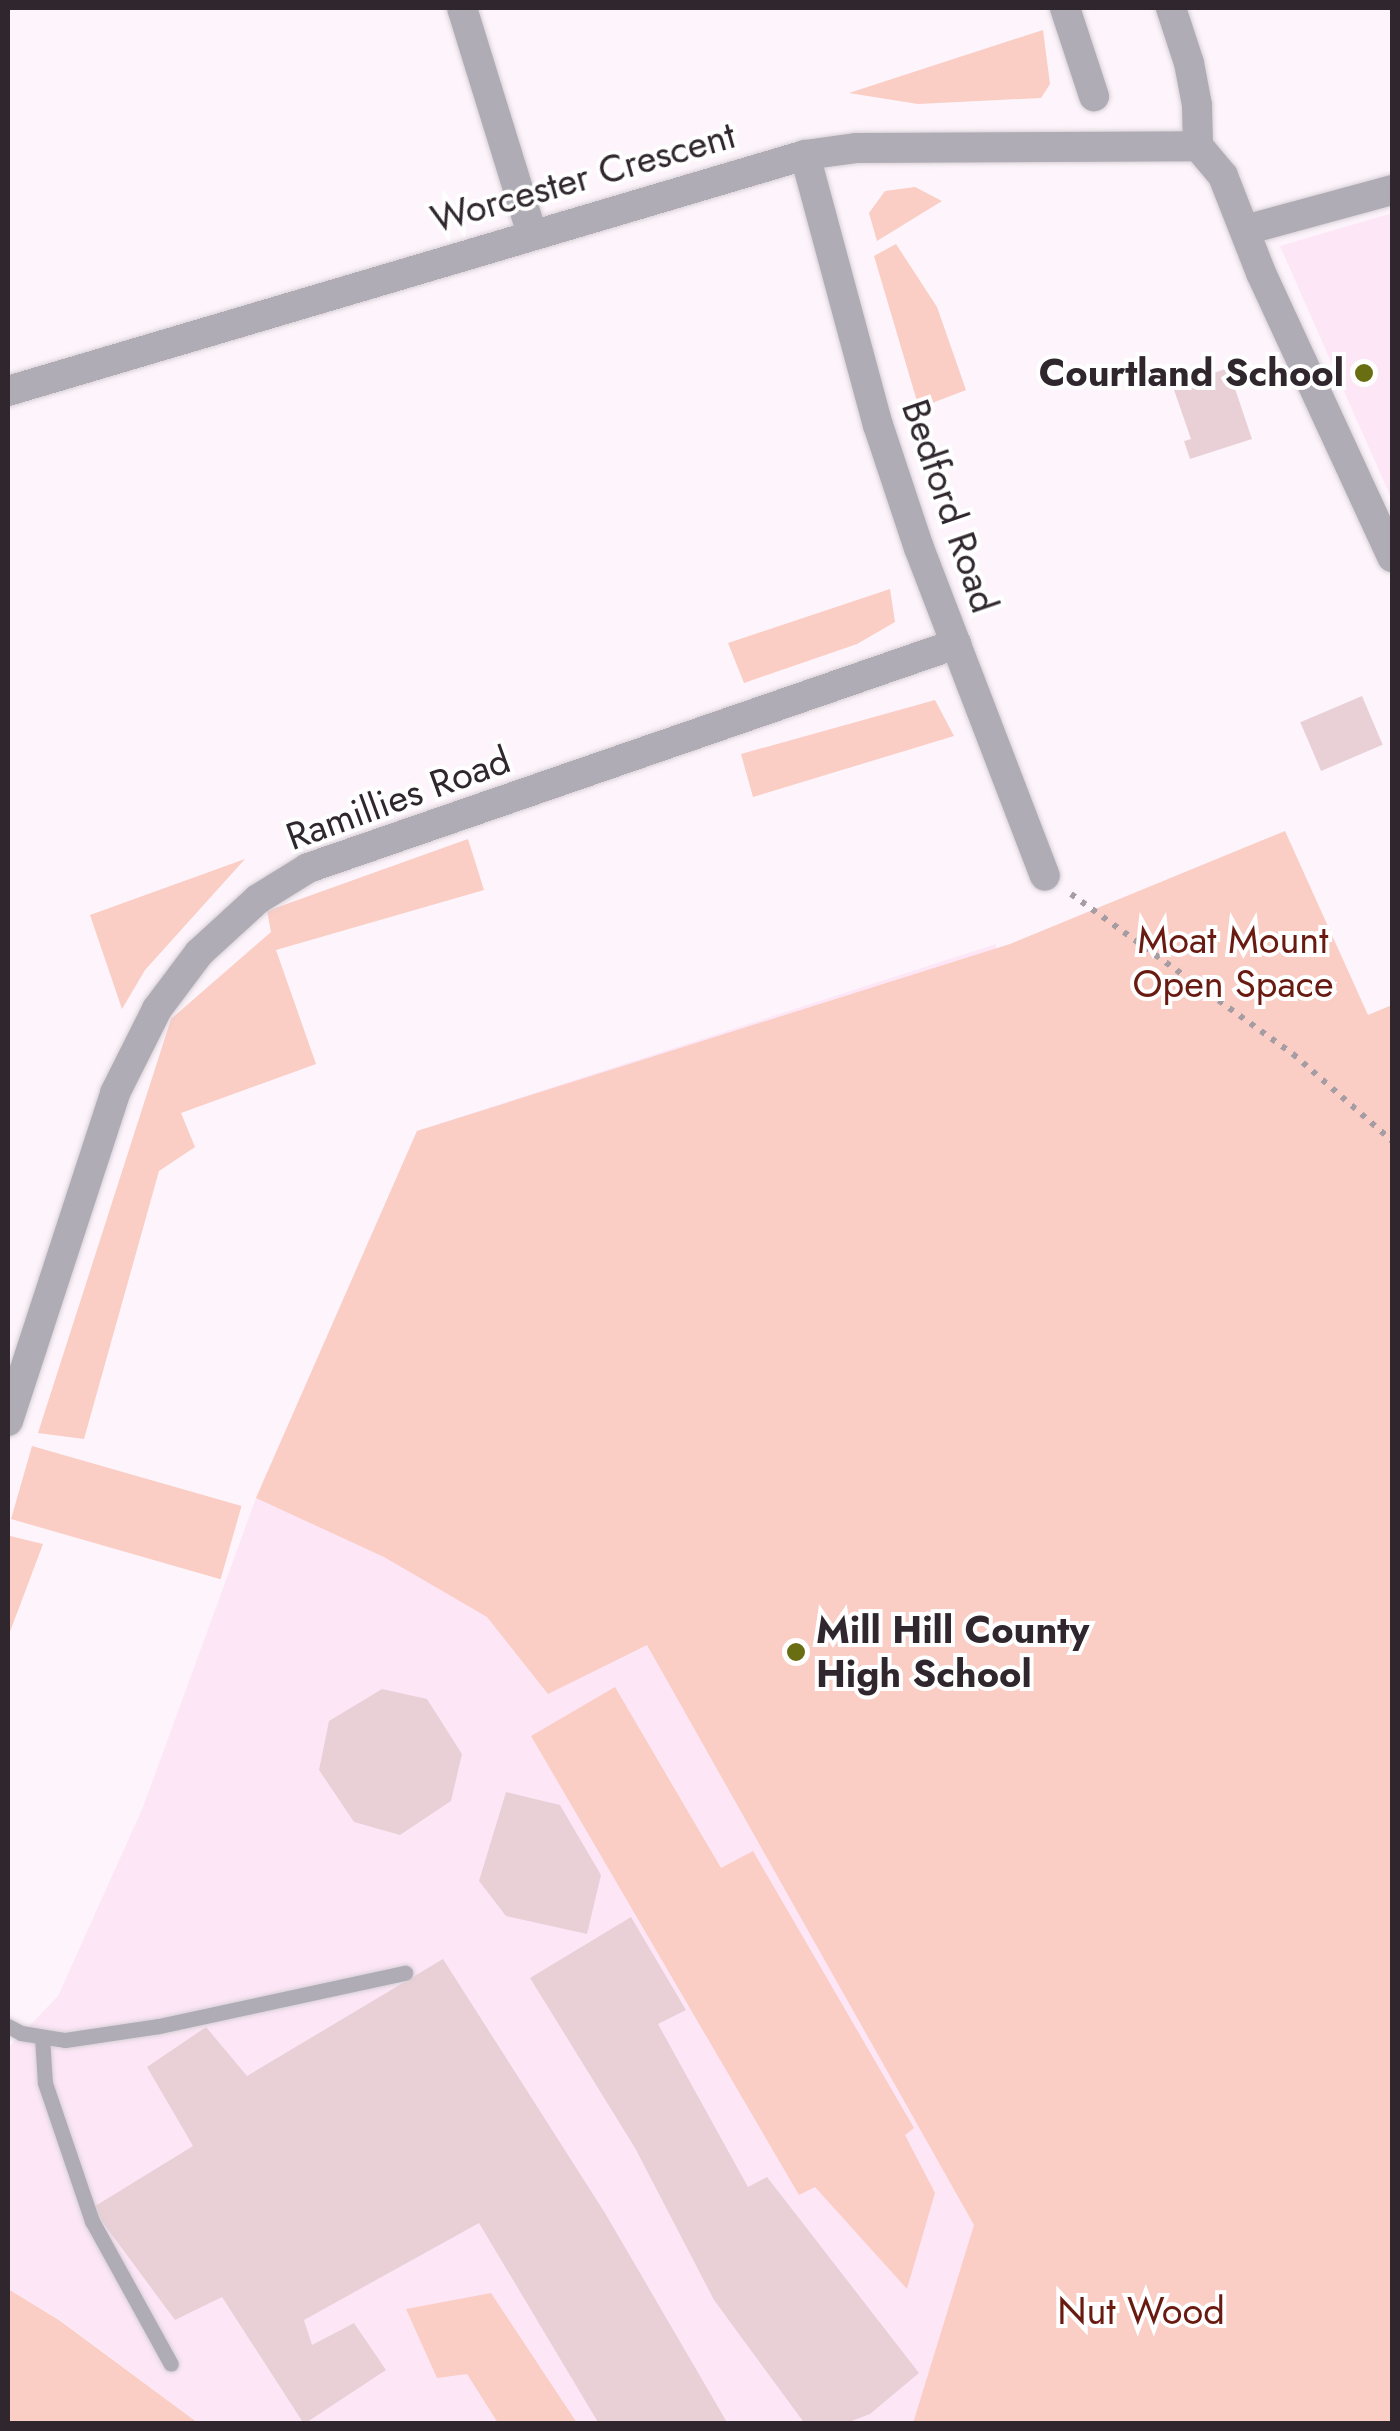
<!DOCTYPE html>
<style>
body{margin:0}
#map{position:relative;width:1400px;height:2431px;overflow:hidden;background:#fdf5fb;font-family:Jost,sans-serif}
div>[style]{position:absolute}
.built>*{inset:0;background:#fde7f7}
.green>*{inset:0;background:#facdc5;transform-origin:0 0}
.building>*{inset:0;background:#e9d0d6;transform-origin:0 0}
.path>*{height:6px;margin-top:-3px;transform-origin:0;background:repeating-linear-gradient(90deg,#a59da3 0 5px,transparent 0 13px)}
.roads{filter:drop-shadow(0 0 2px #d8d0d6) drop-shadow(0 0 2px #d8d0d6)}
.lane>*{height:15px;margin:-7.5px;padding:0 7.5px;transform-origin:7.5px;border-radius:7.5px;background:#b0acb5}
.street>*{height:30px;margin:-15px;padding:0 15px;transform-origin:15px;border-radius:15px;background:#b0acb5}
.dots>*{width:28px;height:28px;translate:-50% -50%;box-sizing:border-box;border:5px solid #fff;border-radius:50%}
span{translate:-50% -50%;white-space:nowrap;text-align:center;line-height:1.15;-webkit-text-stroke:8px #fff;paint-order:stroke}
.street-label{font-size:38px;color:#2f272d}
.poi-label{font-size:38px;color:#2f272d;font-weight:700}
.right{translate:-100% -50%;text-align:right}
.left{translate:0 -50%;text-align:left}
.park-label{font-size:38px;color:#691a11}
.frame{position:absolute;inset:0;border:10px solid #2f272d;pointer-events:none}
</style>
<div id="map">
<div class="built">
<div style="clip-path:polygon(1392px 213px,1392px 500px,1280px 246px)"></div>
<div style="clip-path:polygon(996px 944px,975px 2225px,913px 2423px,198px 2423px,60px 2320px,8px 2289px,8px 2048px,58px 1996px,143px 1807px,256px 1498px,417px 1131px)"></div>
</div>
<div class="green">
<div style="clip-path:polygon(1043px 30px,1050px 84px,1041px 98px,918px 104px,849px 93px)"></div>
<div style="clip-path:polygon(915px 187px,942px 201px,877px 241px,869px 213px,885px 191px)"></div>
<div style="clip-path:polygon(896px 244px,937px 307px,966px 390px,919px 408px,874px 256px)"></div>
<div style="clip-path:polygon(890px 589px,895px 622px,857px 644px,744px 683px,728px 643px)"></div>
<div style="clip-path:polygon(935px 700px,954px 736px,753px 797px,741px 754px)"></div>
<div style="clip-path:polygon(1285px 831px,1368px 1015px,1392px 1005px,1392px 2423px,913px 2423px,974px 2225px,647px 1645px,548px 1694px,487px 1617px,384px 1557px,256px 1498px,417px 1131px,1010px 944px)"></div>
<div style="clip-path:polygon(468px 839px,484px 890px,276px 950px,316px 1064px,181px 1113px,195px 1147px,159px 1171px,84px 1439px,38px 1433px,171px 1019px,271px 932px,267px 911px)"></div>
<div style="clip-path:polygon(245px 859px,145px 970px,122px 1009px,90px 915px)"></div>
<div style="left:32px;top:1446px;width:218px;height:76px;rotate:16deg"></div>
<div style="clip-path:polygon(10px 1536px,43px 1544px,8px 1637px,8px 1542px)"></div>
<div style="clip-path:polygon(615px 1687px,721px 1868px,753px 1851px,914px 2128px,905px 2135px,935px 2193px,907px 2289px,815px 2187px,799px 2195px,531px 1736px)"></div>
<div style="clip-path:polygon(8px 2289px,59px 2320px,198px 2423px,8px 2423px)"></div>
<div style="clip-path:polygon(491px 2293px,577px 2423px,498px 2423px,467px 2374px,437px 2378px,406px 2309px)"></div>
</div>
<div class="building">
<div style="clip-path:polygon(1228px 368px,1252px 439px,1190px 459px,1184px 441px,1191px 439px,1173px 387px)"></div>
<div style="left:1362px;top:696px;width:53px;height:67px;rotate:67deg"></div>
<div style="clip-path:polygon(382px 1689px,427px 1699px,462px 1754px,451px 1801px,400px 1835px,354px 1822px,319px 1770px,329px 1721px)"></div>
<div style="clip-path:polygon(506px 1792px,560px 1805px,601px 1875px,587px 1934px,506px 1916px,479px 1881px)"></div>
<div style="clip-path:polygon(631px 1917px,686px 2010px,658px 2024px,748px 2187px,767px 2177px,919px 2373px,870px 2414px,844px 2424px,805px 2424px,714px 2300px,635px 2148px,530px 1978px)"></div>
<div style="clip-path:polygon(443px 1959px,605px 2213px,728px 2424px,599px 2424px,479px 2223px,304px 2320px,312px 2345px,354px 2323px,386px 2370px,304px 2424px,222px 2297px,175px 2320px,92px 2208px,193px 2146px,147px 2067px,206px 2027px,247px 2076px)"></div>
</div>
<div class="path">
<div style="left:1071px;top:894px;width:274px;rotate:35.8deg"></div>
<div style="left:1293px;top:1054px;width:132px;rotate:41.3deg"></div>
</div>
<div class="roads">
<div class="lane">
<div style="left:8px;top:2026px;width:15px;rotate:28deg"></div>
<div style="left:21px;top:2033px;width:45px;rotate:9deg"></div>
<div style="left:65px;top:2040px;width:95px;rotate:-8.5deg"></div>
<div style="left:159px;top:2026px;width:252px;rotate:-12.2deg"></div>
<div style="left:42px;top:2037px;width:46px;rotate:86.3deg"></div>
<div style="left:45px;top:2083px;width:146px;rotate:71.2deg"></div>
<div style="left:92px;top:2221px;width:163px;rotate:61.1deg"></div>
</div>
<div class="street">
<div style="left:462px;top:8px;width:237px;rotate:72.8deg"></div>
<div style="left:1065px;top:8px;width:93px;rotate:71.8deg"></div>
<div style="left:1171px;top:8px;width:58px;rotate:71.9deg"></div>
<div style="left:1189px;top:63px;width:43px;rotate:79.2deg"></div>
<div style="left:1197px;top:105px;width:41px;rotate:88.6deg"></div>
<div style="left:1198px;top:146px;width:39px;rotate:50deg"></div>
<div style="left:1223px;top:176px;width:104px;rotate:68.6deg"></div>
<div style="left:1261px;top:273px;width:313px;rotate:65.2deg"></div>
<div style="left:805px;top:155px;width:280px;rotate:74.9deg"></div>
<div style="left:878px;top:425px;width:130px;rotate:71.6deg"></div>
<div style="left:919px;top:548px;width:351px;rotate:69deg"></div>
<div style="left:1245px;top:230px;width:152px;rotate:-15.2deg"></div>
<div style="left:8px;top:391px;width:831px;rotate:-16.49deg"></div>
<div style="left:805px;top:155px;width:51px;rotate:-7.8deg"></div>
<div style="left:856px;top:148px;width:342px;rotate:-0.3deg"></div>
<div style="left:8px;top:1421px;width:345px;rotate:-71.9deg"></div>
<div style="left:115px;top:1093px;width:94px;rotate:-63.4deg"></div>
<div style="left:157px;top:1009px;width:70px;rotate:-53.1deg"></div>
<div style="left:199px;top:953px;width:80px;rotate:-42.5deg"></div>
<div style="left:258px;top:899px;width:59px;rotate:-31.8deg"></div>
<div style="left:308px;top:868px;width:686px;rotate:-19.07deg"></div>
</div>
</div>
<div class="dots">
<div style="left:1364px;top:373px;background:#6a6e13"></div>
<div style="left:796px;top:1652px;background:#6a6e13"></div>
</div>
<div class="street-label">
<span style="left:583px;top:177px;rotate:-16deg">Worcester Crescent</span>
<span style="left:950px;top:506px;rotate:71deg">Bedford Road</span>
<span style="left:398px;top:798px;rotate:-20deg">Ramillies Road</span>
</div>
<div class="poi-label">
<span class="right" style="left:1344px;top:373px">Courtland School</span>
<span class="left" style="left:816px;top:1652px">Mill Hill County<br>High School</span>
</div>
<div class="park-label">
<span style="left:1233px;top:962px">Moat Mount<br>Open Space</span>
<span style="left:1141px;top:2311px">Nut Wood</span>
</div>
<div class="frame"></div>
</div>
